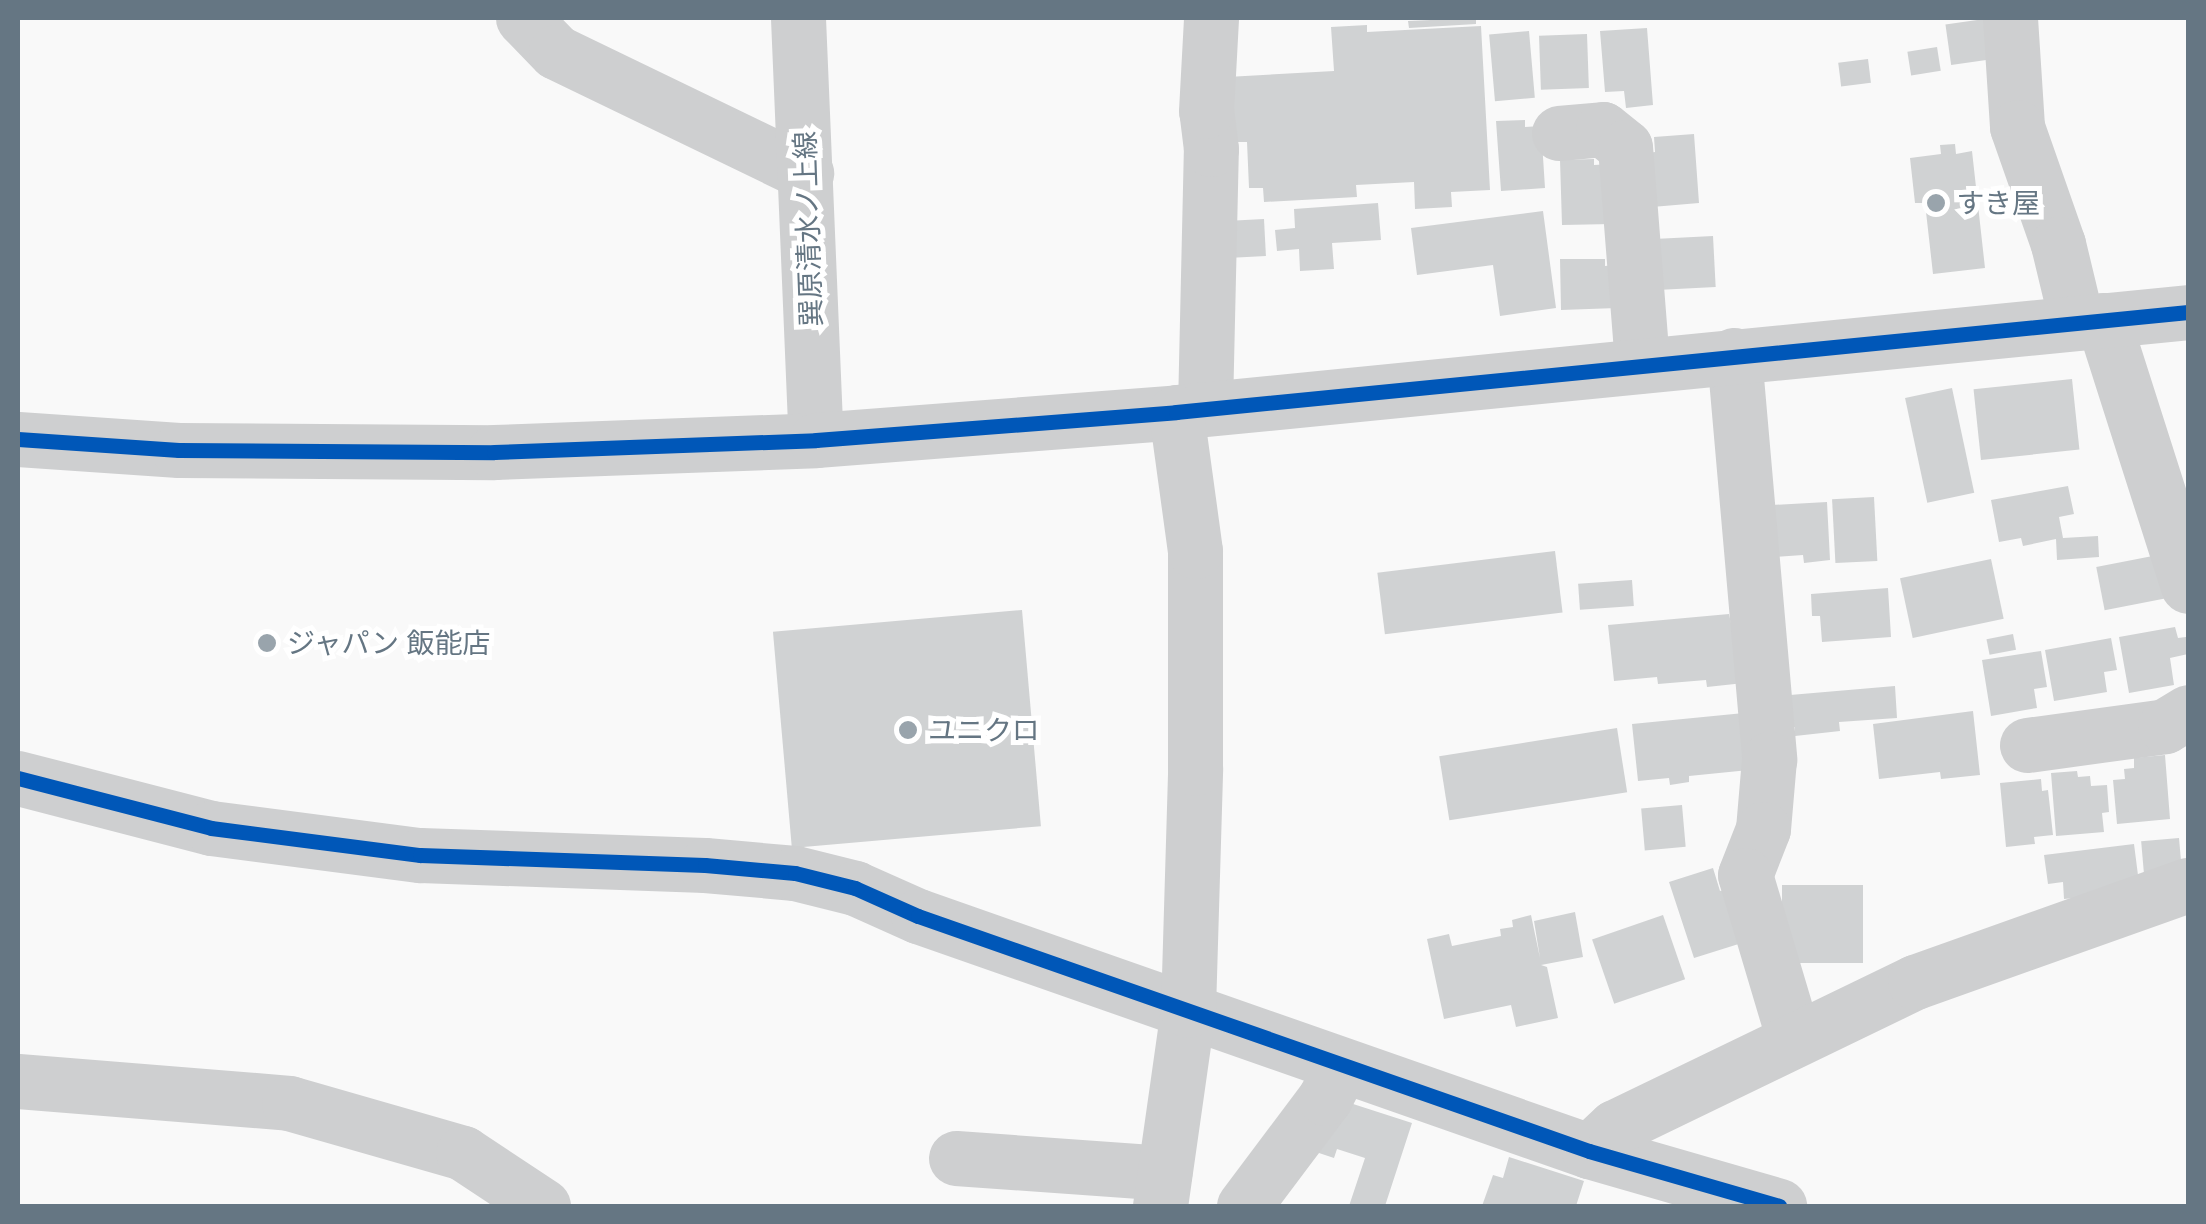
<!DOCTYPE html>
<meta charset="utf-8">
<style>
body{margin:0}
#map{position:relative;width:2206px;height:1224px;overflow:hidden;background:#f9f9f9;font-family:"PT Sans","Noto Sans JP",sans-serif}
div>[style]{position:absolute}
.building>*{inset:0;background:#d0d2d3;transform-origin:0 0}
.minor>*{height:55px;margin:-27.5px;padding:0 27.5px;transform-origin:27.5px;border-radius:27.5px;background:#cecfd0}
.cycleway>*{height:15px;margin:-7.5px;padding:0 7.5px;transform-origin:7.5px;border-radius:7.5px;background:#0057b8}
.dots>*{width:28px;height:28px;translate:-50% -50%;box-sizing:border-box;border:5px solid #fff;border-radius:50%}
span{translate:-50% -50%;white-space:nowrap;text-align:center;line-height:1.15;-webkit-text-stroke:10px #fff;paint-order:stroke}
.poi-label{font-size:28px;color:#657683}
.left{translate:0 -50%;text-align:left}
.street-label{font-size:28px;color:#657683}
.frame{position:absolute;inset:0;border:20px solid #657683;pointer-events:none}
</style>
<div id="map">
<div class="building">
<div style="clip-path:polygon(1476px 18px,1476px 24px,1409px 28px,1408px 21px)"></div>
<div style="left:1991px;top:18px;width:41px;height:46px;rotate:82deg"></div>
<div style="clip-path:polygon(1367px 25px,1367px 32px,1481px 26px,1490px 190px,1451px 192px,1452px 207px,1415px 209px,1414px 182px,1356px 185px,1357px 197px,1264px 202px,1263px 188px,1249px 188px,1247px 142px,1231px 142px,1227px 77px,1334px 71px,1331px 27px)"></div>
<div style="clip-path:polygon(1647px 28px,1653px 105px,1626px 108px,1624px 91px,1605px 92px,1600px 31px)"></div>
<div style="left:1529px;top:31px;width:67px;height:40px;rotate:85deg"></div>
<div style="left:1587px;top:34px;width:54px;height:48px;rotate:88deg"></div>
<div style="left:1937px;top:47px;width:24px;height:30px;rotate:81deg"></div>
<div style="left:1868px;top:59px;width:24px;height:30px;rotate:83deg"></div>
<div style="clip-path:polygon(1525px 120px,1525px 127px,1541px 126px,1545px 188px,1501px 191px,1496px 121px)"></div>
<div style="clip-path:polygon(1694px 134px,1699px 203px,1652px 207px,1648px 153px,1655px 152px,1654px 137px)"></div>
<div style="clip-path:polygon(1955px 144px,1956px 154px,1972px 151px,1985px 268px,1933px 274px,1925px 203px,1915px 203px,1910px 158px,1941px 154px,1940px 145px)"></div>
<div style="clip-path:polygon(1594px 159px,1594px 165px,1611px 164px,1612px 224px,1562px 225px,1560px 160px)"></div>
<div style="clip-path:polygon(1378px 203px,1381px 240px,1332px 243px,1334px 269px,1300px 271px,1299px 249px,1277px 251px,1275px 230px,1295px 228px,1294px 209px)"></div>
<div style="clip-path:polygon(1543px 211px,1556px 308px,1500px 316px,1493px 265px,1417px 275px,1411px 228px)"></div>
<div style="left:1264px;top:219px;width:37px;height:43px;rotate:87deg"></div>
<div style="left:1713px;top:236px;width:51px;height:54px;rotate:87deg"></div>
<div style="clip-path:polygon(1560px 259px,1605px 259px,1605px 266px,1616px 265px,1617px 308px,1561px 310px)"></div>
<div style="left:2072px;top:379px;width:71px;height:99px;rotate:84deg"></div>
<div style="left:1952px;top:388px;width:107px;height:48px;rotate:78deg"></div>
<div style="clip-path:polygon(2068px 486px,2074px 514px,2059px 517px,2063px 538px,2098px 536px,2099px 557px,2057px 560px,2056px 539px,2023px 546px,2021px 538px,1999px 542px,1991px 500px)"></div>
<div style="left:1874px;top:497px;width:64px;height:42px;rotate:87deg"></div>
<div style="clip-path:polygon(1827px 502px,1830px 560px,1804px 563px,1803px 555px,1776px 557px,1772px 505px)"></div>
<div style="left:1555px;top:551px;width:62px;height:179px;rotate:83deg"></div>
<div style="left:2163px;top:554px;width:44px;height:68px;rotate:79deg"></div>
<div style="left:1991px;top:559px;width:61px;height:93px;rotate:78deg"></div>
<div style="left:1632px;top:580px;width:26px;height:54px;rotate:86deg"></div>
<div style="clip-path:polygon(1888px 588px,1891px 637px,1822px 642px,1820px 616px,1812px 616px,1811px 594px)"></div>
<div style="left:1022px;top:610px;width:217px;height:250px;rotate:85deg"></div>
<div style="clip-path:polygon(1729px 614px,1744px 683px,1707px 687px,1706px 680px,1658px 684px,1657px 677px,1614px 681px,1608px 625px)"></div>
<div style="clip-path:polygon(2175px 627px,2178px 638px,2186px 637px,2188px 654px,2170px 658px,2174px 685px,2129px 693px,2119px 637px)"></div>
<div style="left:2013px;top:634px;width:16px;height:27px;rotate:79deg"></div>
<div style="clip-path:polygon(2111px 638px,2117px 670px,2104px 672px,2107px 692px,2054px 701px,2045px 650px)"></div>
<div style="clip-path:polygon(2041px 651px,2047px 687px,2034px 689px,2037px 708px,1991px 716px,1982px 660px)"></div>
<div style="clip-path:polygon(1895px 686px,1897px 718px,1839px 722px,1840px 731px,1795px 736px,1795px 727px,1787px 727px,1790px 695px)"></div>
<div style="clip-path:polygon(1973px 711px,1980px 775px,1941px 779px,1940px 772px,1879px 779px,1873px 724px)"></div>
<div style="clip-path:polygon(1744px 713px,1749px 770px,1689px 776px,1689px 782px,1670px 785px,1669px 778px,1638px 781px,1632px 724px)"></div>
<div style="left:1617px;top:728px;width:65px;height:180px;rotate:81deg"></div>
<div style="clip-path:polygon(2165px 755px,2170px 819px,2117px 824px,2113px 780px,2125px 779px,2124px 769px,2134px 768px,2134px 758px)"></div>
<div style="clip-path:polygon(2077px 771px,2078px 777px,2090px 776px,2091px 786px,2107px 785px,2109px 812px,2102px 813px,2104px 832px,2056px 836px,2051px 773px)"></div>
<div style="clip-path:polygon(2041px 779px,2042px 791px,2048px 790px,2053px 835px,2034px 837px,2035px 844px,2006px 847px,2000px 783px)"></div>
<div style="left:1682px;top:805px;width:42px;height:41px;rotate:85deg"></div>
<div style="left:2179px;top:838px;width:34px;height:38px;rotate:85deg"></div>
<div style="clip-path:polygon(2134px 844px,2139px 883px,2122px 893px,2064px 899px,2063px 882px,2048px 884px,2044px 855px)"></div>
<div style="clip-path:polygon(1713px 868px,1720px 891px,1728px 889px,1745px 942px,1694px 958px,1669px 882px)"></div>
<div style="left:1863px;top:885px;width:78px;height:81px;rotate:90deg"></div>
<div style="clip-path:polygon(1575px 912px,1583px 957px,1541px 965px,1547px 967px,1558px 1018px,1516px 1027px,1511px 1005px,1444px 1019px,1427px 939px,1449px 934px,1452px 946px,1501px 936px,1500px 929px,1513px 927px,1512px 920px,1531px 915px,1540px 958px,1534px 921px)"></div>
<div style="left:1663px;top:915px;width:68px;height:75px;rotate:71deg"></div>
<div style="clip-path:polygon(1350px 1103px,1412px 1123px,1385px 1206px,1349px 1206px,1365px 1158px,1337px 1149px,1334px 1158px,1313px 1151px)"></div>
<div style="clip-path:polygon(1509px 1157px,1584px 1181px,1576px 1206px,1482px 1206px,1493px 1175px,1503px 1178px)"></div>
</div>
<div class="minor">
<div style="left:523px;top:18px;width:47px;rotate:45.9deg"></div>
<div style="left:556px;top:52px;width:278px;rotate:25.8deg"></div>
<div style="left:798px;top:18px;width:422px;rotate:87.6deg"></div>
<div style="left:2010px;top:18px;width:109px;rotate:86.3deg"></div>
<div style="left:2017px;top:127px;width:124px;rotate:70.7deg"></div>
<div style="left:2058px;top:244px;width:81px;rotate:76.5deg"></div>
<div style="left:1559px;top:133px;width:44px;rotate:-5.2deg"></div>
<div style="left:1603px;top:129px;width:28px;rotate:39deg"></div>
<div style="left:1625px;top:147px;width:219px;rotate:85.5deg"></div>
<div style="left:2103px;top:320px;width:279px;rotate:72.3deg"></div>
<div style="left:1734px;top:355px;width:406px;rotate:85deg"></div>
<div style="left:1769px;top:759px;width:70px;rotate:94.9deg"></div>
<div style="left:1763px;top:829px;width:49px;rotate:111.4deg"></div>
<div style="left:1745px;top:875px;width:171px;rotate:73.4deg"></div>
<div style="left:1205px;top:408px;width:259px;rotate:-88.7deg"></div>
<div style="left:1211px;top:149px;width:38px;rotate:-97deg"></div>
<div style="left:1206px;top:111px;width:93px;rotate:-86.9deg"></div>
<div style="left:18px;top:439px;width:161px;rotate:3.9deg"></div>
<div style="left:179px;top:450px;width:315px;rotate:0.4deg"></div>
<div style="left:494px;top:452px;width:322px;rotate:-2.1deg"></div>
<div style="left:816px;top:440px;width:361px;rotate:-4.4deg"></div>
<div style="left:1176px;top:412px;width:1017px;rotate:-5.64deg"></div>
<div style="left:2027px;top:745px;width:139px;rotate:-7.8deg"></div>
<div style="left:2165px;top:726px;width:27px;rotate:-31deg"></div>
<div style="left:18px;top:778px;width:199px;rotate:14.5deg"></div>
<div style="left:211px;top:828px;width:211px;rotate:7.4deg"></div>
<div style="left:420px;top:855px;width:285px;rotate:2deg"></div>
<div style="left:705px;top:865px;width:90px;rotate:5.1deg"></div>
<div style="left:795px;top:873px;width:62px;rotate:14deg"></div>
<div style="left:855px;top:888px;width:69px;rotate:24deg"></div>
<div style="left:918px;top:916px;width:711px;rotate:19.3deg"></div>
<div style="left:1589px;top:1151px;width:198px;rotate:16.1deg"></div>
<div style="left:18px;top:1081px;width:272px;rotate:4.6deg"></div>
<div style="left:289px;top:1103px;width:181px;rotate:16deg"></div>
<div style="left:463px;top:1153px;width:96px;rotate:33.5deg"></div>
<div style="left:1589px;top:1151px;width:35px;rotate:-43deg"></div>
<div style="left:1615px;top:1127px;width:333px;rotate:-25.8deg"></div>
<div style="left:1915px;top:982px;width:290px;rotate:-19.6deg"></div>
<div style="left:956px;top:1158px;width:209px;rotate:4.1deg"></div>
<div style="left:1160px;top:1206px;width:198px;rotate:-81.9deg"></div>
<div style="left:1188px;top:1010px;width:242px;rotate:-88.3deg"></div>
<div style="left:1195px;top:768px;width:217px;rotate:-90deg"></div>
<div style="left:1195px;top:551px;width:140px;rotate:-97.8deg"></div>
<div style="left:1244px;top:1206px;width:135px;rotate:-53.1deg"></div>
<div style="left:1325px;top:1098px;width:36px;rotate:-63deg"></div>
</div>
<div class="cycleway">
<div style="left:18px;top:439px;width:161px;rotate:3.9deg"></div>
<div style="left:179px;top:450px;width:315px;rotate:0.4deg"></div>
<div style="left:494px;top:452px;width:322px;rotate:-2.1deg"></div>
<div style="left:816px;top:440px;width:361px;rotate:-4.4deg"></div>
<div style="left:1176px;top:412px;width:1017px;rotate:-5.64deg"></div>
<div style="left:18px;top:778px;width:199px;rotate:14.5deg"></div>
<div style="left:211px;top:828px;width:211px;rotate:7.4deg"></div>
<div style="left:420px;top:855px;width:285px;rotate:2deg"></div>
<div style="left:705px;top:865px;width:90px;rotate:5.1deg"></div>
<div style="left:795px;top:873px;width:62px;rotate:14deg"></div>
<div style="left:855px;top:888px;width:69px;rotate:24deg"></div>
<div style="left:918px;top:916px;width:711px;rotate:19.3deg"></div>
<div style="left:1589px;top:1151px;width:198px;rotate:16.1deg"></div>
</div>
<div class="dots">
<div style="left:1936px;top:203px;background:#99a4ac"></div>
<div style="left:267px;top:643px;background:#99a4ac"></div>
<div style="left:908px;top:730px;background:#99a4ac"></div>
</div>
<div class="poi-label">
<span class="left" style="left:1956px;top:203px">すき屋</span>
<span class="left" style="left:287px;top:643px">ジャパン 飯能店</span>
<span class="left" style="left:928px;top:730px">ユニクロ</span>
</div>
<div class="street-label">
<span style="left:808px;top:229px;rotate:-92deg">巽原清水ノ上線</span>
</div>
<div class="frame"></div>
</div>
